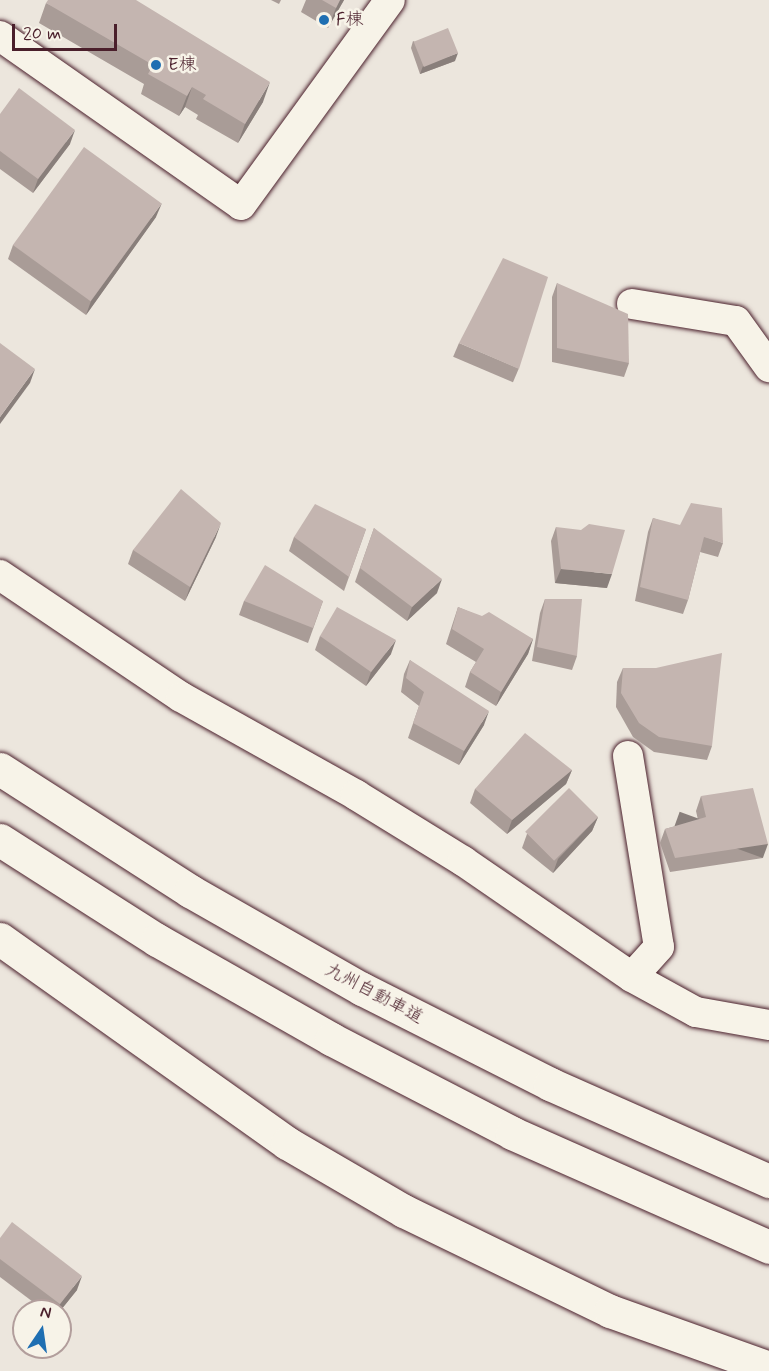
<!DOCTYPE html>
<meta charset="utf-8">
<style>
body{margin:0}
#map{position:relative;width:769px;height:1371px;overflow:hidden;background:#ece6dd;font-family:Mynerve,"Klee One",sans-serif}
div>[style]{position:absolute}
.roads{filter:drop-shadow(0 0 2px #4a1f2b) drop-shadow(0 0 2px #4a1f2b)}
.minor>*{height:30px;margin:-15px;padding:0 15px;transform-origin:15px;border-radius:15px;background:#f7f3e8}
.tertiary>*{height:33px;margin:-16.5px;padding:0 16.5px;transform-origin:16.5px;border-radius:16.5px;background:#f7f3e8}
.motorway>*{height:33px;margin:-16.5px;padding:0 16.5px;transform-origin:16.5px;border-radius:16.5px;background:#f7f3e8}
.wall>*{inset:0;background:#a99c97;transform-origin:0 0}
.shaded-wall>*{inset:0;background:#897f7b;transform-origin:0 0}
.building>*{inset:0;background:#c4b5b0;transform-origin:0 0}
.dots>*{width:16px;height:16px;translate:-50% -50%;box-sizing:border-box;border:3px solid #f7f3e8;border-radius:50%}
span{translate:-50% -50%;white-space:nowrap;text-align:center;line-height:1.15;-webkit-text-stroke:5px #f7f3e8;paint-order:stroke}
.poi-label{font-size:18px;color:#4a1f2b}
.left{translate:0 -50%;text-align:left}
.street-label{font-size:18px;color:#4a1f2b}
.north{position:absolute;left:12px;top:1299px;width:60px;height:60px;box-sizing:border-box;background:#f7f3e8;border:2px solid #b29e9c;border-radius:50%;rotate:13deg;font-size:16px;font-weight:700;line-height:24px;text-align:center;color:#4a1f2b}
.north::after{content:'';display:block;margin:auto;width:21px;height:27px;background:#1f6fb2;clip-path:polygon(50% 0,100% 100%,50% 72%,0 100%)}
.scale{position:absolute;left:12px;top:24px;width:105px;height:27px;box-sizing:border-box;border:3px solid #4a1f2b;border-top:0;padding-left:8px;font-size:18px;line-height:21px;white-space:nowrap;color:#4a1f2b;-webkit-text-stroke:4px #f7f3e8;paint-order:stroke}
</style>
<div id="map">
<div class="roads">
<div class="minor">
<div style="left:0;top:36px;width:294px;rotate:35deg"></div>
<div style="left:241px;top:205px;width:253px;rotate:-54deg"></div>
<div style="left:632px;top:304px;width:105px;rotate:9.3deg"></div>
<div style="left:736px;top:321px;width:57px;rotate:54.3deg"></div>
<div style="left:0;top:575px;width:218px;rotate:34deg"></div>
<div style="left:181px;top:697px;width:201px;rotate:29.2deg"></div>
<div style="left:356px;top:795px;width:126px;rotate:31.7deg"></div>
<div style="left:463px;top:861px;width:205px;rotate:34.5deg"></div>
<div style="left:632px;top:977px;width:73px;rotate:28.7deg"></div>
<div style="left:696px;top:1012px;width:74px;rotate:10.1deg"></div>
<div style="left:628px;top:756px;width:193px;rotate:80.8deg"></div>
<div style="left:659px;top:947px;width:40px;rotate:132deg"></div>
</div>
<div class="tertiary">
<div style="left:0;top:939px;width:352px;rotate:35.4deg"></div>
<div style="left:287px;top:1143px;width:135px;rotate:30.2deg"></div>
<div style="left:404px;top:1211px;width:229px;rotate:25.9deg"></div>
<div style="left:610px;top:1311px;width:169px;rotate:19.7deg"></div>
</div>
<div class="motorway">
<div style="left:0;top:769px;width:226px;rotate:32.7deg"></div>
<div style="left:190px;top:891px;width:198px;rotate:29.7deg"></div>
<div style="left:362px;top:989px;width:211px;rotate:26.8deg"></div>
<div style="left:550px;top:1084px;width:240px;rotate:23.9deg"></div>
<div style="left:0;top:840px;width:186px;rotate:32.5deg"></div>
<div style="left:157px;top:940px;width:200px;rotate:29.6deg"></div>
<div style="left:331px;top:1039px;width:204px;rotate:27.4deg"></div>
<div style="left:512px;top:1133px;width:281px;rotate:23.9deg"></div>
</div>
</div>
<div class="wall">
<div style="clip-path:polygon(271px 0,281px 0,279px 4px)"></div>
<div style="clip-path:polygon(306px 0,344px 0,328px 28px,301px 12px)"></div>
<div style="clip-path:polygon(46px 3px,263px 102px,238px 143px,196px 119px,198px 115px,185px 107px,179px 116px,141px 94px,144px 84px,39px 23px)"></div>
<div style="clip-path:polygon(413px 41px,455px 61px,420px 74px,411px 48px)"></div>
<div style="clip-path:polygon(0 114px,70px 144px,33px 193px,0 169px)"></div>
<div style="clip-path:polygon(156px 217px,86px 315px,8px 259px,13px 245px)"></div>
<div style="clip-path:polygon(557px 283px,629px 363px,624px 377px,552px 362px,552px 297px)"></div>
<div style="left:459px;top:343px;width:65px;height:15px;rotate:23deg"></div>
<div style="clip-path:polygon(653px 518px,723px 543px,718px 557px,700px 552px,688px 600px,683px 614px,635px 601px,648px 532px)"></div>
<div style="clip-path:polygon(556px 527px,607px 588px,555px 583px,551px 541px)"></div>
<div style="clip-path:polygon(374px 528px,437px 593px,407px 621px,355px 582px)"></div>
<div style="clip-path:polygon(366px 529px,344px 591px,289px 551px,294px 537px)"></div>
<div style="clip-path:polygon(216px 537px,185px 601px,128px 564px,133px 550px)"></div>
<div style="clip-path:polygon(545px 599px,577px 656px,572px 670px,532px 661px,540px 613px)"></div>
<div style="clip-path:polygon(244px 601px,323px 601px,308px 643px,239px 615px)"></div>
<div style="clip-path:polygon(458px 607px,533px 639px,528px 654px,496px 706px,465px 687px,470px 672px,476px 662px,446px 644px)"></div>
<div style="clip-path:polygon(320px 636px,391px 654px,366px 686px,315px 650px)"></div>
<div style="clip-path:polygon(410px 660px,484px 725px,459px 765px,408px 738px,419px 706px,401px 692px,404px 674px)"></div>
<div style="clip-path:polygon(623px 668px,712px 746px,707px 760px,654px 752px,633px 737px,616px 707px,617px 682px)"></div>
<div style="clip-path:polygon(572px 770px,566px 784px,507px 834px,470px 803px,475px 789px)"></div>
<div style="clip-path:polygon(701px 796px,763px 858px,670px 872px,660px 843px,665px 829px,698px 820px,696px 811px)"></div>
<div style="clip-path:polygon(598px 817px,592px 831px,553px 873px,522px 848px,527px 834px)"></div>
<div style="clip-path:polygon(0 1238px,77px 1290px,60px 1311px,45px 1311px,0 1277px)"></div>
</div>
<div class="shaded-wall">
<div style="clip-path:polygon(340px 0,344px 0,328px 28px,336px 8px)"></div>
<div style="clip-path:polygon(458px 53px,455px 61px,420px 74px,423px 66px)"></div>
<div style="clip-path:polygon(270px 82px,263px 102px,238px 143px,245px 124px)"></div>
<div style="clip-path:polygon(192px 87px,185px 107px,179px 116px,187px 96px)"></div>
<div style="clip-path:polygon(75px 130px,70px 144px,33px 193px,38px 179px)"></div>
<div style="clip-path:polygon(162px 203px,156px 217px,86px 315px,91px 301px)"></div>
<div style="clip-path:polygon(35px 369px,30px 383px,0 424px,0 417px)"></div>
<div style="clip-path:polygon(221px 523px,216px 537px,185px 601px,190px 587px)"></div>
<div style="clip-path:polygon(561px 569px,612px 574px,607px 588px,555px 583px)"></div>
<div style="clip-path:polygon(442px 579px,437px 593px,407px 621px,412px 607px)"></div>
<div style="clip-path:polygon(533px 639px,528px 654px,496px 706px,501px 692px)"></div>
<div style="clip-path:polygon(396px 640px,391px 654px,366px 686px,371px 672px)"></div>
<div style="clip-path:polygon(489px 711px,484px 725px,459px 765px,464px 751px)"></div>
<div style="clip-path:polygon(572px 770px,566px 784px,507px 834px,512px 820px)"></div>
<div style="clip-path:polygon(598px 817px,592px 831px,553px 873px,558px 859px)"></div>
<div style="left:768px;top:844px;width:15px;height:94px;rotate:110deg"></div>
<div style="clip-path:polygon(82px 1276px,77px 1290px,60px 1311px,57px 1311px,60px 1304px)"></div>
</div>
<div class="building">
<div style="clip-path:polygon(48px 0,136px 0,270px 82px,245px 124px,203px 99px,206px 95px,192px 87px,187px 96px,148px 74px,153px 65px,46px 3px)"></div>
<div style="clip-path:polygon(322px 0,340px 0,336px 8px)"></div>
<div style="left:448px;top:28px;width:27px;height:37px;rotate:68deg"></div>
<div style="clip-path:polygon(19px 88px,75px 130px,38px 179px,0 151px,0 114px)"></div>
<div style="left:84px;top:147px;width:96px;height:121px;rotate:36deg"></div>
<div style="clip-path:polygon(503px 258px,548px 277px,519px 369px,459px 343px)"></div>
<div style="clip-path:polygon(557px 283px,628px 314px,629px 363px,557px 348px)"></div>
<div style="clip-path:polygon(0 343px,35px 369px,0 417px)"></div>
<div style="clip-path:polygon(181px 489px,221px 523px,190px 587px,133px 550px)"></div>
<div style="clip-path:polygon(691px 503px,722px 508px,723px 543px,704px 537px,688px 600px,640px 587px,653px 518px,680px 525px)"></div>
<div style="clip-path:polygon(315px 504px,366px 529px,349px 577px,294px 537px)"></div>
<div style="clip-path:polygon(589px 524px,625px 530px,612px 574px,561px 569px,556px 527px,581px 530px)"></div>
<div style="clip-path:polygon(374px 528px,442px 579px,412px 607px,360px 568px)"></div>
<div style="clip-path:polygon(265px 565px,323px 601px,313px 628px,244px 601px)"></div>
<div style="clip-path:polygon(545px 599px,582px 599px,577px 656px,537px 647px)"></div>
<div style="clip-path:polygon(337px 607px,396px 640px,371px 672px,320px 636px)"></div>
<div style="clip-path:polygon(458px 607px,482px 616px,489px 612px,533px 639px,501px 692px,470px 672px,484px 649px,452px 629px)"></div>
<div style="clip-path:polygon(722px 653px,712px 746px,659px 737px,639px 723px,621px 693px,623px 668px,656px 668px)"></div>
<div style="clip-path:polygon(410px 660px,489px 711px,464px 751px,413px 723px,424px 692px,406px 678px)"></div>
<div style="clip-path:polygon(525px 733px,572px 770px,512px 820px,475px 789px)"></div>
<div style="left:569px;top:788px;width:41px;height:62px;rotate:45deg"></div>
<div style="clip-path:polygon(753px 788px,768px 844px,675px 858px,665px 829px,706px 817px,701px 796px)"></div>
<div style="clip-path:polygon(12px 1222px,82px 1276px,60px 1304px,0 1259px,0 1238px)"></div>
</div>
<div class="dots">
<div style="left:324px;top:20px;background:#1f6fb2"></div>
<div style="left:156px;top:65px;background:#1f6fb2"></div>
</div>
<div class="poi-label">
<span class="left" style="left:336px;top:20px">F棟</span>
<span class="left" style="left:168px;top:65px">E棟</span>
</div>
<div class="street-label">
<span style="left:374px;top:994px;rotate:28deg">九州自動車道</span>
</div>
<div class="north">N</div>
<div class="scale">20 m</div>
</div>
